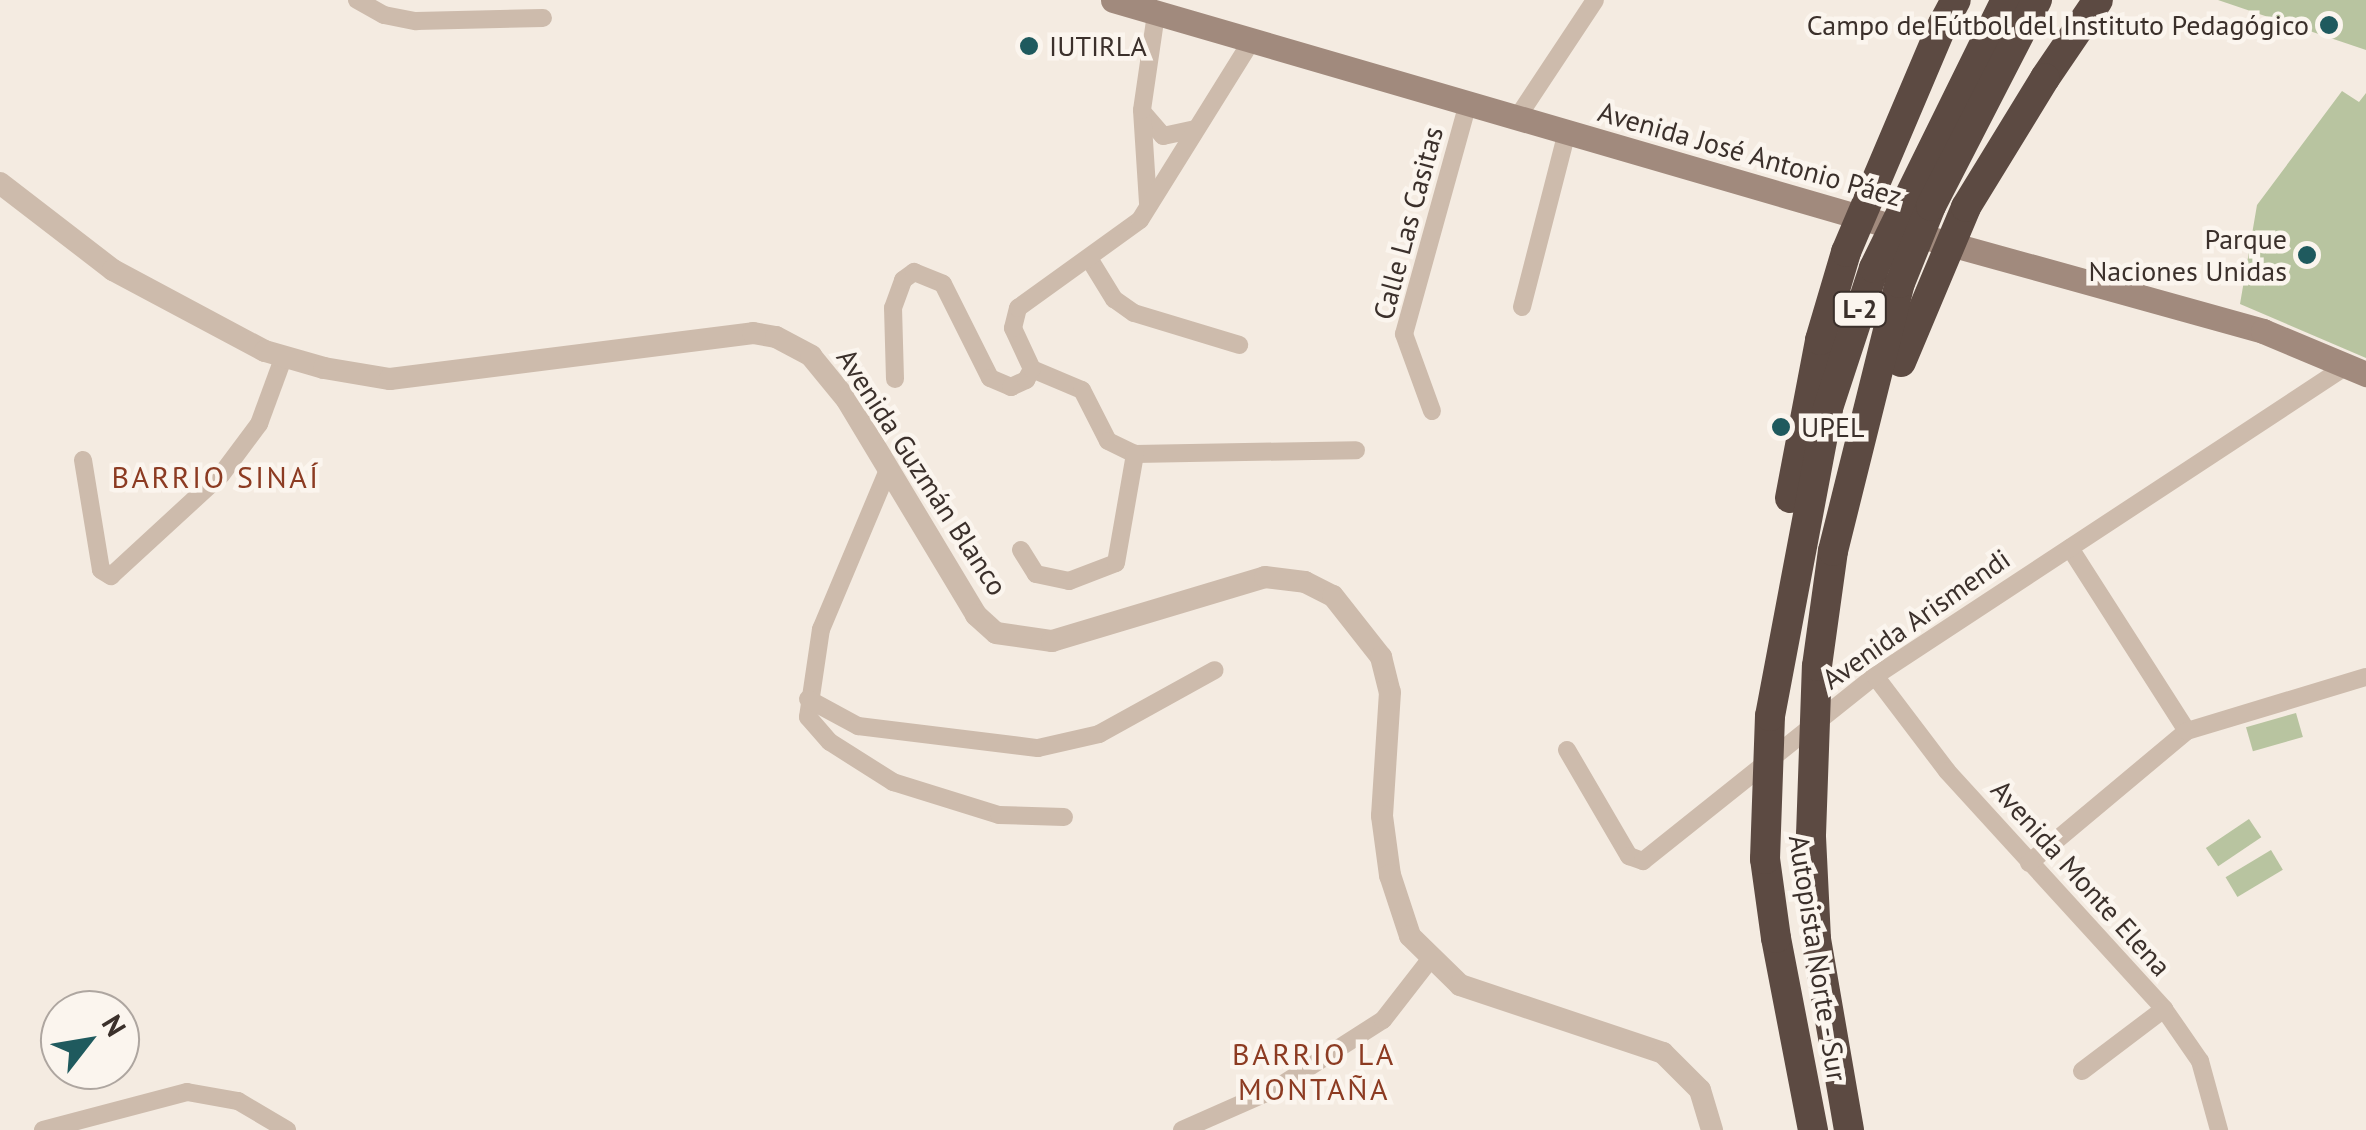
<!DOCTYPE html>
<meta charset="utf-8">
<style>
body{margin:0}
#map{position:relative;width:2366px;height:1130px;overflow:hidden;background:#f4ebe1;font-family:"PT Sans",sans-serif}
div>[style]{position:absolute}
.green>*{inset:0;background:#b8c4a0;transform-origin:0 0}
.minor>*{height:18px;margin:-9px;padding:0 9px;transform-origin:9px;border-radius:9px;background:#cdbbac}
.tertiary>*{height:22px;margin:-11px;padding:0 11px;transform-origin:11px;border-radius:11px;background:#cdbbac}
.secondary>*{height:25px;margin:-12.5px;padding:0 12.5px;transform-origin:12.5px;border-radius:12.5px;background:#a18a7d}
.motorway>*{height:30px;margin:-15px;padding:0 15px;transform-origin:15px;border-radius:15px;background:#5c4a42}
.motorway-bridge>*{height:30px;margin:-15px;padding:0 15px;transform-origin:15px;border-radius:15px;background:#5c4a42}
.dots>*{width:28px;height:28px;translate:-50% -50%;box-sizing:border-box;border:5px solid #fbf5ee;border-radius:50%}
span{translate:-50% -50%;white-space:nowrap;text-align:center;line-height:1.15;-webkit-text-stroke:9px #fbf5ee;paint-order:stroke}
.shield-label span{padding:2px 8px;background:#fbf5ee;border:2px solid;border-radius:8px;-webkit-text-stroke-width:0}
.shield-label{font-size:25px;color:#3b302b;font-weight:700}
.poi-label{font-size:28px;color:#3b302b}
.right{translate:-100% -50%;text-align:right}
.left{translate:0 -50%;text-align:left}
.street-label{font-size:28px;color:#3b302b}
.neighbourhood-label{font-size:30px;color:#8c3b22;letter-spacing:2.5px}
.north{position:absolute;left:40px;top:990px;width:100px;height:100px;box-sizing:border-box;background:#fbf5ee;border:2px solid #aea6a0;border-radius:50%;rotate:59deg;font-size:28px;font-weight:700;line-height:40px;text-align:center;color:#3b302b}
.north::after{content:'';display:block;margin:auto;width:35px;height:45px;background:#1f5a5e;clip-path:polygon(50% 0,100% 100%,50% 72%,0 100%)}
</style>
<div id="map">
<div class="green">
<div style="clip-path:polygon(2218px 0,2366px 0,2366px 50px)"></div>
<div style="clip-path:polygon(2342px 91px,2359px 102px,2366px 93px,2366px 358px,2240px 304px,2257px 205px)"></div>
<div style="left:2296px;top:713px;width:25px;height:52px;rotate:74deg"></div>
<div style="left:2249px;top:819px;width:22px;height:52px;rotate:56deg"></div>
<div style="left:2271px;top:850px;width:23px;height:53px;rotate:59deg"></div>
</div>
<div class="minor">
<div style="left:357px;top:0;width:31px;rotate:29deg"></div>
<div style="left:384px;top:15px;width:33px;rotate:11deg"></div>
<div style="left:416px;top:21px;width:127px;rotate:-1.4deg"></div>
<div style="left:1144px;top:114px;width:29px;rotate:49deg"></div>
<div style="left:1163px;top:136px;width:33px;rotate:-12deg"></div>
<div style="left:1517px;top:118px;width:141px;rotate:-56.5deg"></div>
<div style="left:1148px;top:203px;width:93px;rotate:-93.7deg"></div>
<div style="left:1142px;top:110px;width:97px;rotate:-81.7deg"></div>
<div style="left:1090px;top:260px;width:46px;rotate:58.4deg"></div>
<div style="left:1114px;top:299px;width:24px;rotate:35deg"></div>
<div style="left:1134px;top:313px;width:110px;rotate:16.9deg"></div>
<div style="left:1522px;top:307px;width:181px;rotate:-75.6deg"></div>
<div style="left:1032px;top:369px;width:54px;rotate:22.8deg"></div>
<div style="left:1082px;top:390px;width:57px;rotate:63deg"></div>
<div style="left:1108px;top:441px;width:30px;rotate:26deg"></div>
<div style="left:1135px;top:454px;width:221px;rotate:-1deg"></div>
<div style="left:895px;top:379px;width:71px;rotate:-91.6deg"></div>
<div style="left:893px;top:308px;width:30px;rotate:-70deg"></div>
<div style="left:903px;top:280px;width:14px;rotate:-36deg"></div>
<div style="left:914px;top:272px;width:31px;rotate:22deg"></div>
<div style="left:943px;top:284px;width:105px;rotate:63.4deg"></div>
<div style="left:990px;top:378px;width:23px;rotate:23deg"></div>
<div style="left:1011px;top:387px;width:17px;rotate:-25deg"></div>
<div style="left:1026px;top:380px;width:13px;rotate:-61deg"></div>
<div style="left:1032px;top:369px;width:45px;rotate:-114.9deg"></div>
<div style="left:1013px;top:328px;width:21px;rotate:-76deg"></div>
<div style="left:1018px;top:308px;width:150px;rotate:-35.8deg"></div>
<div style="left:1140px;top:220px;width:208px;rotate:-58.1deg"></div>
<div style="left:1432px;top:411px;width:82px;rotate:-110deg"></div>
<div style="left:1404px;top:334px;width:239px;rotate:-74.5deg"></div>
<div style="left:83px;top:460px;width:111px;rotate:80.7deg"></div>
<div style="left:101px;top:570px;width:12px;rotate:31deg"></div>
<div style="left:111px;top:576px;width:149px;rotate:-42.6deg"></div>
<div style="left:221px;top:475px;width:64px;rotate:-53.3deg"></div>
<div style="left:259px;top:424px;width:72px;rotate:-69.8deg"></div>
<div style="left:888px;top:470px;width:173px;rotate:112.8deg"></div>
<div style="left:821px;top:629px;width:89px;rotate:98.4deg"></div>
<div style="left:808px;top:717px;width:33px;rotate:49deg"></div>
<div style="left:830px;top:742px;width:75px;rotate:32.4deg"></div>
<div style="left:893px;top:782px;width:111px;rotate:17.3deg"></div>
<div style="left:999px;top:815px;width:65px;rotate:1.8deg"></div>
<div style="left:2070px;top:548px;width:217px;rotate:57.4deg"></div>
<div style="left:1021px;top:550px;width:28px;rotate:58deg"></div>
<div style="left:1036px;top:574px;width:34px;rotate:12deg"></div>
<div style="left:1069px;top:581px;width:50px;rotate:-21deg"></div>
<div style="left:1116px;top:563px;width:111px;rotate:-80.1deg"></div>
<div style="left:1875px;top:676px;width:119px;rotate:52.8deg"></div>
<div style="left:1947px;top:771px;width:322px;rotate:47.6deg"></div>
<div style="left:2164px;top:1009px;width:63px;rotate:55.3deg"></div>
<div style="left:2200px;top:1061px;width:72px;rotate:74.6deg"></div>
<div style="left:808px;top:699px;width:57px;rotate:28.4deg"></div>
<div style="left:858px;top:726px;width:181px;rotate:7deg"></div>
<div style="left:1038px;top:748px;width:63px;rotate:-12.9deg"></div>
<div style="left:1099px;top:734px;width:132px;rotate:-28.9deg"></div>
<div style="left:1567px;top:750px;width:123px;rotate:59.7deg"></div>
<div style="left:1629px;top:856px;width:15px;rotate:20deg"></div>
<div style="left:1643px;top:861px;width:297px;rotate:-38.6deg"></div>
<div style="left:1875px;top:676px;width:566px;rotate:-33.33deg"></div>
<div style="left:2029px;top:863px;width:206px;rotate:-39.9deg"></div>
<div style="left:2187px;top:731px;width:187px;rotate:-16.8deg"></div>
<div style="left:2082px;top:1071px;width:103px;rotate:-37.1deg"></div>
<div style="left:43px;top:1130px;width:149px;rotate:-14.8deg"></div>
<div style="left:187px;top:1092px;width:52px;rotate:10deg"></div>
<div style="left:238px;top:1101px;width:57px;rotate:30.6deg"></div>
<div style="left:1182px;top:1130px;width:102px;rotate:-23.8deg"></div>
<div style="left:1275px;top:1089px;width:128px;rotate:-32.6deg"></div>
<div style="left:1383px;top:1020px;width:75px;rotate:-52.1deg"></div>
</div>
<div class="tertiary">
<div style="left:0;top:183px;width:143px;rotate:37.6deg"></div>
<div style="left:113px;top:270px;width:172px;rotate:28.1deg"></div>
<div style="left:265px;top:351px;width:61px;rotate:16.1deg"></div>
<div style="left:324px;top:368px;width:67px;rotate:9.5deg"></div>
<div style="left:390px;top:379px;width:366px;rotate:-7.2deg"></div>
<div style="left:753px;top:333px;width:23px;rotate:10deg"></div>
<div style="left:776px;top:337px;width:40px;rotate:28deg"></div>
<div style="left:811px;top:356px;width:57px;rotate:50.7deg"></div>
<div style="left:847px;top:400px;width:251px;rotate:59deg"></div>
<div style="left:976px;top:615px;width:27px;rotate:42deg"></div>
<div style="left:996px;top:633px;width:57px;rotate:8.1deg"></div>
<div style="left:1052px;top:641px;width:222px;rotate:-16.7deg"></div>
<div style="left:1265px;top:577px;width:40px;rotate:7.1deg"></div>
<div style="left:1305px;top:582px;width:31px;rotate:27deg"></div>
<div style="left:1333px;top:596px;width:78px;rotate:51.8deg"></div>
<div style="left:1381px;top:657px;width:36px;rotate:76deg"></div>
<div style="left:1390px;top:692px;width:124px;rotate:93.7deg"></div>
<div style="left:1382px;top:816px;width:60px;rotate:82.3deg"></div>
<div style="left:1390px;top:875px;width:64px;rotate:71.8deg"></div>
<div style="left:1410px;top:936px;width:70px;rotate:44.4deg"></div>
<div style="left:1460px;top:985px;width:214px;rotate:18.5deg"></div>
<div style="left:1663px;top:1053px;width:52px;rotate:45deg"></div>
<div style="left:1700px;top:1090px;width:42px;rotate:73.3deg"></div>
</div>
<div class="secondary">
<div style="left:1113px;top:0;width:799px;rotate:16.21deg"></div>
<div style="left:1932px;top:239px;width:344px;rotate:15.5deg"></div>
<div style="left:2263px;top:331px;width:112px;rotate:22.7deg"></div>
</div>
<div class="motorway">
<div style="left:1943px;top:24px;width:27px;rotate:-62deg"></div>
<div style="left:2045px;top:78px;width:94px;rotate:-55.8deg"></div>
<div style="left:1776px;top:938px;width:196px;rotate:79.1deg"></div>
<div style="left:1816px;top:939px;width:194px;rotate:80.2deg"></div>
</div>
<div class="motorway-bridge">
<div style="left:1901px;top:362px;width:168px;rotate:-67.2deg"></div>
<div style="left:1966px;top:207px;width:151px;rotate:-58.5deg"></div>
<div style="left:1790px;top:498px;width:161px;rotate:-79.2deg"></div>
<div style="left:1820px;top:340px;width:92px;rotate:-73.5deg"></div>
<div style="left:1846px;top:252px;width:248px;rotate:-67deg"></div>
<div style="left:1776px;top:938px;width:80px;rotate:-97.9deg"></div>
<div style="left:1765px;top:859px;width:143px;rotate:-88deg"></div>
<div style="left:1770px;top:716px;width:313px;rotate:-79.3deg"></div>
<div style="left:1828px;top:408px;width:147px;rotate:-71.8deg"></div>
<div style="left:1874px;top:268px;width:299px;rotate:-63.8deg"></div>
<div style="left:1816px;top:939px;width:104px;rotate:-92.8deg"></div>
<div style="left:1811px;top:835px;width:169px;rotate:-88deg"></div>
<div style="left:1817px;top:666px;width:116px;rotate:-82.1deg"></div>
<div style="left:1833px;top:551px;width:276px;rotate:-76deg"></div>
<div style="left:1900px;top:283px;width:83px;rotate:-68.1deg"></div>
<div style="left:1931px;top:206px;width:232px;rotate:-62.8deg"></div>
</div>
<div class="dots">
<div style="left:2329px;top:25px;background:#1f5a5e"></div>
<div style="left:1029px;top:46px;background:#1f5a5e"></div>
<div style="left:2307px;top:255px;background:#1f5a5e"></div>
<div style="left:1781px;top:427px;background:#1f5a5e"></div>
</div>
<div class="shield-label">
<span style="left:1860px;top:309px">L-2</span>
</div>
<div class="poi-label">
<span class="right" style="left:2309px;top:25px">Campo de Fútbol del Instituto Pedagógico</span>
<span class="left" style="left:1049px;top:46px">IUTIRLA</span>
<span class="right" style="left:2287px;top:255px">Parque<br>Naciones Unidas</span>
<span class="left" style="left:1801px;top:427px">UPEL</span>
</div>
<div class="street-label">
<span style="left:1750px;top:154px;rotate:16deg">Avenida José Antonio Páez</span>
<span style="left:1408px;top:223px;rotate:-75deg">Calle Las Casitas</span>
<span style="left:922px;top:472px;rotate:57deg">Avenida Guzmán Blanco</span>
<span style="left:1916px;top:619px;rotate:-35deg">Avenida Arismendi</span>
<span style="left:2081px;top:878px;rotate:48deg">Avenida Monte Elena</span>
<span style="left:1818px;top:958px;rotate:81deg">Autopista Norte - Sur</span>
</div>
<div class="neighbourhood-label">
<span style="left:216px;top:477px">BARRIO SINAÍ</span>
<span style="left:1314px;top:1071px">BARRIO LA<br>MONTAÑA</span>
</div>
<div class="north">N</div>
</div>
